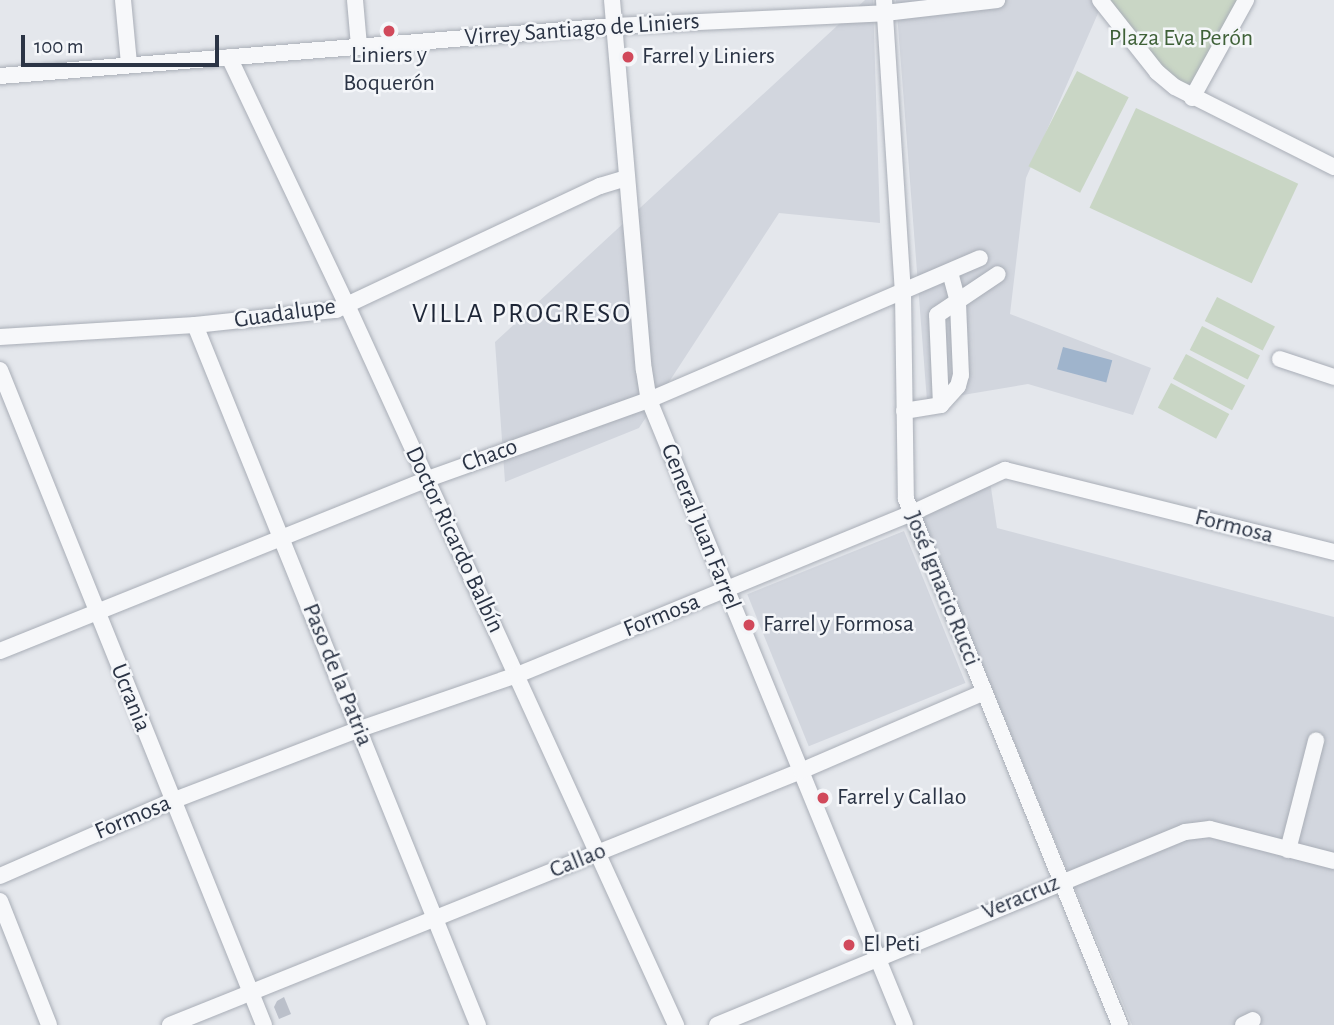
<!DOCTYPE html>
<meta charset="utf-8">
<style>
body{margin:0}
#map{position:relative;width:1334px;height:1025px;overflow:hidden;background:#e4e7ec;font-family:"Alegreya Sans",sans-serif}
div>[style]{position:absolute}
.built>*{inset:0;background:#d2d6de;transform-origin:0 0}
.green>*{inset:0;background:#c9d6c5;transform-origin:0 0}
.water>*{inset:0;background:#9fb4cc;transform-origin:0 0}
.building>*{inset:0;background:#bbc0ca}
.roads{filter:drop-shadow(0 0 2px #a9aeb7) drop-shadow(0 0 2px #a9aeb7)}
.minor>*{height:16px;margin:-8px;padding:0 8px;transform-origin:8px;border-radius:8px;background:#f7f8fa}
.dots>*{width:19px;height:19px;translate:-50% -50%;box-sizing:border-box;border:4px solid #f4f6f9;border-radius:50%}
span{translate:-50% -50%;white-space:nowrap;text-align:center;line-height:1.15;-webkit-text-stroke:5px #f4f6f9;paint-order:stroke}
.street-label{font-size:24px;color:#2b3445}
.park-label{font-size:24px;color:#3f6138}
.poi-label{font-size:24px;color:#2b3445}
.left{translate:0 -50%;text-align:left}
.quarter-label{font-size:28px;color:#1d2536;letter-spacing:2px}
.scale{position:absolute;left:21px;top:35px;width:198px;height:32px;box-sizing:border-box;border:4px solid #2b3445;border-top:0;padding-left:9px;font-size:21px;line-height:24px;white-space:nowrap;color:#2b3445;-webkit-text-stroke:5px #f4f6f9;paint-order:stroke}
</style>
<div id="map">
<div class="built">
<div style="clip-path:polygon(865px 0,873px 0,880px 223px,779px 213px,639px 428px,505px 482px,495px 342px)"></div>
<div style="clip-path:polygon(896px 0,1091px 0,1099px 11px,1026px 178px,1010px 314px,1151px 368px,1133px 415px,1028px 384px,927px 401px)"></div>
<div style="clip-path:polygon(990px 481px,997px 528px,1334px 617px,1334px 1025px,1132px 1025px,921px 519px)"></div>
<div style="left:904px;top:531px;width:164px;height:169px;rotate:68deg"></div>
</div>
<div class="green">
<div style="clip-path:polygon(1100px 0,1246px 0,1192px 98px,1175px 87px)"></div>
<div style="left:1077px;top:71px;width:58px;height:107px;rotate:27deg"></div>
<div style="left:1136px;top:108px;width:179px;height:110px;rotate:25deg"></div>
<div style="left:1217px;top:297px;width:65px;height:27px;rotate:27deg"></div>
<div style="left:1202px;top:326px;width:65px;height:27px;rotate:27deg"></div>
<div style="left:1186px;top:354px;width:67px;height:28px;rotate:28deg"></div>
<div style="left:1171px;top:383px;width:66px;height:28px;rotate:28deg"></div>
</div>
<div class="water">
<div style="left:1063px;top:347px;width:51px;height:23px;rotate:15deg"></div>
</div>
<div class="building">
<div style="clip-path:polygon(284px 997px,291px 1014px,279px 1019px,274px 1007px,277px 1001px)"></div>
</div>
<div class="roads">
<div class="minor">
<div style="left:123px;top:0;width:64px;rotate:84.6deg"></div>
<div style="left:355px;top:0;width:46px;rotate:85deg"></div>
<div style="left:612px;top:0;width:371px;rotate:85.1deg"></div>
<div style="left:644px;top:370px;width:30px;rotate:81deg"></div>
<div style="left:649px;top:400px;width:675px;rotate:67.73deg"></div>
<div style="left:884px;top:0;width:294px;rotate:86.3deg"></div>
<div style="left:903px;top:293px;width:206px;rotate:89.2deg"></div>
<div style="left:906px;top:499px;width:568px;rotate:67.86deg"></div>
<div style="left:1100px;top:0;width:92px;rotate:51.6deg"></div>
<div style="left:1157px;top:72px;width:23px;rotate:40deg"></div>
<div style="left:1175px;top:87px;width:178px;rotate:26.7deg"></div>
<div style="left:229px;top:57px;width:275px;rotate:64.6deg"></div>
<div style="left:347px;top:305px;width:792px;rotate:65.44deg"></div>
<div style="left:0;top:76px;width:616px;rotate:-4.66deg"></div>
<div style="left:614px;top:26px;width:271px;rotate:-2.7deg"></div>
<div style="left:885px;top:13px;width:113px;rotate:-6.6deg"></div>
<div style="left:1192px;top:98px;width:112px;rotate:-61.1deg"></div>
<div style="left:195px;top:325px;width:755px;rotate:67.99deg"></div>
<div style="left:0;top:337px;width:195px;rotate:-3.5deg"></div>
<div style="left:195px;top:325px;width:142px;rotate:-6.1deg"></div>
<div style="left:336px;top:310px;width:292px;rotate:-25.2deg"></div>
<div style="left:600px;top:186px;width:28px;rotate:-17deg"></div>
<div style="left:1280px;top:359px;width:57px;rotate:18.4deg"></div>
<div style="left:0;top:370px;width:706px;rotate:68.05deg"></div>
<div style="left:941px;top:405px;width:90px;rotate:-92.5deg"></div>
<div style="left:937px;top:315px;width:73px;rotate:-33.9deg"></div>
<div style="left:904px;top:411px;width:37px;rotate:-9deg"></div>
<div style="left:941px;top:405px;width:25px;rotate:-48deg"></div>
<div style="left:958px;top:386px;width:11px;rotate:-75deg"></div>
<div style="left:961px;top:375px;width:73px;rotate:-92.4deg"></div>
<div style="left:958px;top:302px;width:30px;rotate:-105deg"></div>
<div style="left:0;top:651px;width:458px;rotate:-21.9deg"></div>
<div style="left:425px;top:480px;width:238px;rotate:-19.7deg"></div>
<div style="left:649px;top:400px;width:360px;rotate:-23.2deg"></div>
<div style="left:1288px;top:850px;width:113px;rotate:-75.6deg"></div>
<div style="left:0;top:876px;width:188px;rotate:-23.6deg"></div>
<div style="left:172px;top:801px;width:201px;rotate:-21deg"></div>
<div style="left:360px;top:729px;width:166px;rotate:-19deg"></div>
<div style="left:517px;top:675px;width:425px;rotate:-22.3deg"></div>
<div style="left:910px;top:514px;width:105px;rotate:-24.9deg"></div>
<div style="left:1005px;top:470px;width:339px;rotate:14deg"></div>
<div style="left:0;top:901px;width:133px;rotate:68.4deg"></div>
<div style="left:170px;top:1025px;width:680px;rotate:-21.93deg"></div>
<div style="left:801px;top:771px;width:199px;rotate:-23.3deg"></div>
<div style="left:717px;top:1025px;width:506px;rotate:-22.41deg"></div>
<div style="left:1185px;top:832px;width:25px;rotate:-7deg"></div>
<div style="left:1210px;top:829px;width:128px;rotate:14.5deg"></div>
<div style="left:1243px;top:1025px;width:11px;rotate:-27deg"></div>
</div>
</div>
<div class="dots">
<div style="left:389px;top:31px;background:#d1495b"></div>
<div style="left:628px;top:57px;background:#d1495b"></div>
<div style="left:749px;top:625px;background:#d1495b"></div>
<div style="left:823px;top:798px;background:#d1495b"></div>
<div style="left:849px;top:945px;background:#d1495b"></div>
</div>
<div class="street-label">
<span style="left:582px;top:30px;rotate:-4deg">Virrey Santiago de Liniers</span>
<span style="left:285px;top:314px;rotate:-8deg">Guadalupe</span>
<span style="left:490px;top:456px;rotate:-20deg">Chaco</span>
<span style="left:700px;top:527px;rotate:68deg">General Juan Farrel</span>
<span style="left:1234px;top:527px;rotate:14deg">Formosa</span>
<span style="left:454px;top:540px;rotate:65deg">Doctor Ricardo Balbín</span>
<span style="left:942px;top:589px;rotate:68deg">José Ignacio Rucci</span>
<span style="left:662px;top:616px;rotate:-22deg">Formosa</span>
<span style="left:337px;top:675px;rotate:68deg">Paso de la Patria</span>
<span style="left:130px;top:698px;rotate:68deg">Ucrania</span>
<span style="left:133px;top:818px;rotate:-23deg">Formosa</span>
<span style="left:578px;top:861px;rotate:-22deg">Callao</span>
<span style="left:1021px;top:898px;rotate:-23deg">Veracruz</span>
</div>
<div class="park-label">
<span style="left:1181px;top:39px">Plaza Eva Perón</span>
</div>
<div class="poi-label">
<span style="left:389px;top:70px">Liniers y<br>Boquerón</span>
<span class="left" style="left:642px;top:57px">Farrel y Liniers</span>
<span class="left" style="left:763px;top:625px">Farrel y Formosa</span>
<span class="left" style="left:837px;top:798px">Farrel y Callao</span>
<span class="left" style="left:863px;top:945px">El Peti</span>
</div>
<div class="quarter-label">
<span style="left:522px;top:314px">VILLA PROGRESO</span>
</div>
<div class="scale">100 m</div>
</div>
